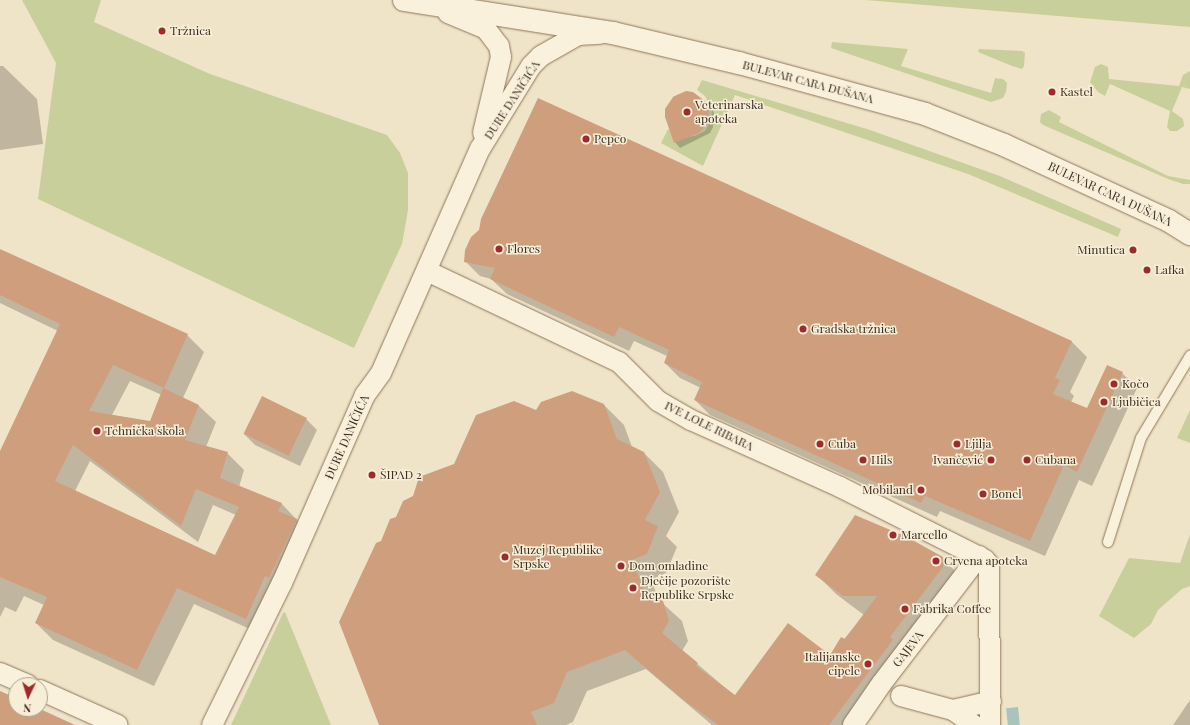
<!DOCTYPE html>
<meta charset="utf-8">
<style>
body{margin:0}
#map{position:relative;width:1190px;height:725px;overflow:hidden;background:#f0e4c8;font-family:"Playfair Display",serif}
div>[style]{position:absolute}
.green>*{inset:0;background:#c9cf9b}
.water>*{inset:0;background:#a9c4bc;transform-origin:0 0}
.shadow>*{inset:0;background:#0003}
.building>*{inset:0;background:#cf9f7d;transform-origin:0 0}
.roads{filter:drop-shadow(0 0 1px #8d765c) drop-shadow(0 0 1px #8d765c)}
.lane>*{height:10px;margin:-5px;padding:0 5px;transform-origin:5px;border-radius:5px;background:#faf1dc}
.street>*{height:20px;margin:-10px;padding:0 10px;transform-origin:10px;border-radius:10px;background:#faf1dc}
.secondary>*{height:22px;margin:-11px;padding:0 11px;transform-origin:11px;border-radius:11px;background:#faf1dc}
.dots>*{width:11px;height:11px;translate:-50% -50%;box-sizing:border-box;border:2px solid #f7eed8;border-radius:50%}
span{translate:-50% -50%;white-space:nowrap;text-align:center;line-height:1.15;-webkit-text-stroke:3px #f7eed8;paint-order:stroke}
.poi-label{font-size:12px;color:#3d2e20}
.left{translate:0 -50%;text-align:left}
.right{translate:-100% -50%;text-align:right}
.street-label{font-size:12px;color:#3d2e20}
.north{position:absolute;left:8px;top:677px;width:40px;height:40px;box-sizing:border-box;background:#f7eed8;border:1px solid #ada18e;border-radius:50%;rotate:184deg;font-size:11px;font-weight:700;line-height:16px;text-align:center;color:#3d2e20}
.north::after{content:'';display:block;margin:auto;width:14px;height:18px;background:#9e2a2b;clip-path:polygon(50% 0,100% 100%,50% 72%,0 100%)}
</style>
<div id="map">
<div class="green">
<div style="clip-path:polygon(22px 0,101px 0,94px 22px,210px 74px,387px 135px,400px 153px,408px 173px,408px 210px,402px 244px,354px 348px,38px 199px,56px 63px)"></div>
<div style="clip-path:polygon(865px 0,1190px 0,1190px 27px)"></div>
<div style="clip-path:polygon(832px 42px,908px 49px,901px 66px,991px 93px,995px 78px,1003px 79px,1007px 83px,1006px 92px,1003px 98px,991px 102px,831px 48px)"></div>
<div style="clip-path:polygon(979px 49px,1022px 51px,1025px 53px,1024px 66px,1022px 69px,1012px 66px,978px 52px)"></div>
<div style="clip-path:polygon(1101px 64px,1108px 67px,1109px 79px,1179px 86px,1183px 75px,1190px 71px,1190px 89px,1182px 87px,1172px 111px,1183px 119px,1184px 126px,1177px 131px,1170px 131px,1167px 127px,1170px 111px,1110px 84px,1105px 96px,1098px 92px,1090px 82px,1095px 67px)"></div>
<div style="clip-path:polygon(702px 80px,867px 129px,1000px 176px,1121px 229px,1118px 237px,968px 174px,735px 95px,703px 166px,661px 143px,668px 129px,682px 137px,695px 136px,705px 131px,711px 121px,712px 110px,705px 96px,697px 90px)"></div>
<div style="clip-path:polygon(1049px 110px,1061px 117px,1059px 122px,1168px 176px,1190px 180px,1190px 184px,1183px 184px,1168px 179px,1043px 125px,1040px 122px,1041px 114px)"></div>
<div style="clip-path:polygon(1190px 410px,1190px 443px,1177px 438px)"></div>
<div style="clip-path:polygon(1190px 534px,1190px 586px,1182px 589px,1158px 610px,1151px 624px,1134px 638px,1099px 616px,1129px 558px,1180px 563px)"></div>
<div style="clip-path:polygon(285px 612px,331px 725px,231px 725px,283px 613px)"></div>
</div>
<div class="water">
<div style="left:1018px;top:707px;width:18px;height:12px;rotate:84deg"></div>
</div>
<div class="shadow">
<div style="clip-path:polygon(0 66px,3px 66px,37px 99px,43px 144px,0 150px)"></div>
<div style="clip-path:polygon(693px 93px,710px 107px,714px 113px,713px 127px,710px 133px,680px 148px,675px 142px,673px 97px,679px 94px)"></div>
<div style="clip-path:polygon(538px 100px,1072px 342px,1087px 357px,1070px 392px,1074px 396px,1071px 402px,1087px 409px,1122px 373px,1137px 388px,1092px 486px,1079px 480px,1045px 556px,940px 511px,937px 517px,710px 415px,695px 400px,701px 388px,680px 378px,665px 363px,667px 356px,634px 341px,629px 351px,507px 294px,491px 279px,480px 276px,465px 261px)"></div>
<div style="clip-path:polygon(evenodd,0 250px,187px 335px,204px 352px,183px 398px,199px 406px,216px 422px,206px 447px,227px 453px,244px 470px,239px 487px,282px 504px,313px 537px,263px 635px,194px 604px,154px 686px,53px 640px,36px 623px,44px 605px,24px 596px,16px 612px,5px 607px,0 617px,0 454px,58px 331px,0 303px,0 250px,130px 381px,162px 395px,151px 422px,112px 415px,130px 381px,0 250px,90px 461px,198px 542px,213px 505px,236px 515px,216px 556px,75px 491px,90px 461px)"></div>
<div style="clip-path:polygon(604px 405px,624px 425px,632px 447px,644px 453px,663px 472px,679px 512px,666px 536px,677px 547px,666px 573px,651px 580px,659px 600px,682px 621px,688px 641px,682px 651px,735px 696px,830px 656px,864px 615px,836px 594px,817px 575px,942px 558px,962px 578px,912px 660px,864px 725px,712px 725px,646px 669px,587px 691px,573px 722px,566px 725px,380px 725px,382px 542px,396px 518px,414px 497px,455px 465px,536px 411px)"></div>
<div style="clip-path:polygon(306px 419px,317px 430px,300px 466px,255px 445px,244px 434px)"></div>
<div style="clip-path:polygon(1190px 700px,1190px 725px,1173px 725px)"></div>
</div>
<div class="building">
<div style="clip-path:polygon(686px 91px,693px 92px,705px 101px,709px 107px,708px 122px,699px 133px,674px 143px,665px 117px,665px 109px,673px 97px)"></div>
<div style="clip-path:polygon(538px 98px,1072px 341px,1055px 378px,1060px 380px,1053px 394px,1087px 408px,1107px 365px,1123px 372px,1077px 472px,1064px 465px,1030px 541px,925px 496px,921px 503px,694px 400px,702px 382px,664px 363px,669px 350px,619px 327px,614px 337px,490px 279px,495px 268px,464px 262px,465px 250px,471px 237px,479px 230px,481px 219px)"></div>
<div style="clip-path:polygon(evenodd,0 249px,188px 334px,164px 388px,113px 365px,89px 411px,150px 421px,163px 388px,199px 405px,185px 440px,228px 452px,220px 478px,282px 503px,278px 511px,297px 519px,269px 578px,265px 576px,246px 619px,177px 588px,137px 670px,35px 623px,47px 597px,0 577px,0 451px,60px 324px,0 295px,0 249px,73px 445px,181px 526px,196px 489px,239px 507px,215px 555px,55px 481px,73px 445px)"></div>
<div style="clip-path:polygon(572px 391px,604px 404px,617px 439px,644px 452px,660px 492px,645px 520px,658px 526px,647px 554px,632px 560px,646px 595px,663px 601px,669px 621px,662px 633px,698px 663px,696px 666px,735px 695px,788px 623px,830px 655px,841px 637px,845px 639px,877px 596px,843px 596px,815px 575px,855px 515px,907px 537px,943px 557px,943px 567px,890px 637px,893px 640px,829px 725px,718px 725px,681px 698px,625px 650px,567px 672px,554px 703px,531px 712px,537px 725px,379px 725px,339px 622px,376px 543px,381px 541px,390px 519px,396px 517px,403px 501px,413px 496px,419px 477px,454px 464px,476px 415px,514px 401px,536px 410px,541px 402px)"></div>
<div style="left:262px;top:396px;width:50px;height:42px;rotate:26deg"></div>
<div style="clip-path:polygon(0 691px,16px 698px,16px 709px,40px 709px,75px 725px,0 725px)"></div>
</div>
<div class="roads">
<div class="lane">
<div style="left:1108px;top:542px;width:109px;rotate:-72.4deg"></div>
<div style="left:1141px;top:438px;width:96px;rotate:-59.1deg"></div>
</div>
<div class="street">
<div style="left:448px;top:13px;width:41px;rotate:22.8deg"></div>
<div style="left:486px;top:29px;width:21px;rotate:53deg"></div>
<div style="left:499px;top:46px;width:11px;rotate:80deg"></div>
<div style="left:501px;top:57px;width:78px;rotate:103.3deg"></div>
<div style="left:427px;top:271px;width:212px;rotate:25.4deg"></div>
<div style="left:619px;top:362px;width:55px;rotate:45deg"></div>
<div style="left:658px;top:401px;width:38px;rotate:30deg"></div>
<div style="left:691px;top:420px;width:163px;rotate:24.2deg"></div>
<div style="left:840px;top:487px;width:162px;rotate:26.7deg"></div>
<div style="left:985px;top:560px;width:6px;rotate:51deg"></div>
<div style="left:989px;top:565px;width:160px;rotate:89.6deg"></div>
<div style="left:0;top:673px;width:30px;rotate:23deg"></div>
<div style="left:40px;top:690px;width:85px;rotate:24.2deg"></div>
<div style="left:901px;top:696px;width:54px;rotate:15.1deg"></div>
<div style="left:953px;top:710px;width:39px;rotate:-13deg"></div>
<div style="left:953px;top:710px;width:26px;rotate:36deg"></div>
<div style="left:212px;top:725px;width:158px;rotate:-63.8deg"></div>
<div style="left:282px;top:583px;width:206px;rotate:-66.2deg"></div>
<div style="left:365px;top:395px;width:27px;rotate:-54deg"></div>
<div style="left:381px;top:373px;width:245px;rotate:-66.2deg"></div>
<div style="left:480px;top:149px;width:97px;rotate:-58.4deg"></div>
<div style="left:531px;top:66px;width:14px;rotate:-45deg"></div>
<div style="left:541px;top:56px;width:43px;rotate:-29.6deg"></div>
<div style="left:578px;top:35px;width:22px;rotate:-3deg"></div>
<div style="left:853px;top:725px;width:51px;rotate:-55.4deg"></div>
<div style="left:882px;top:683px;width:160px;rotate:-52.6deg"></div>
</div>
<div class="secondary">
<div style="left:404px;top:0;width:212px;rotate:9deg"></div>
<div style="left:613px;top:33px;width:130px;rotate:13.4deg"></div>
<div style="left:739px;top:63px;width:193px;rotate:15.3deg"></div>
<div style="left:925px;top:114px;width:85px;rotate:21.4deg"></div>
<div style="left:1004px;top:145px;width:182px;rotate:24.7deg"></div>
<div style="left:1169px;top:221px;width:25px;rotate:32deg"></div>
</div>
</div>
<div class="dots">
<div style="left:162px;top:31px;background:#9e2a2b"></div>
<div style="left:1052px;top:92px;background:#9e2a2b"></div>
<div style="left:687px;top:112px;background:#9e2a2b"></div>
<div style="left:586px;top:139px;background:#9e2a2b"></div>
<div style="left:499px;top:249px;background:#9e2a2b"></div>
<div style="left:1133px;top:250px;background:#9e2a2b"></div>
<div style="left:1147px;top:270px;background:#9e2a2b"></div>
<div style="left:803px;top:329px;background:#9e2a2b"></div>
<div style="left:1114px;top:384px;background:#9e2a2b"></div>
<div style="left:1104px;top:402px;background:#9e2a2b"></div>
<div style="left:97px;top:431px;background:#9e2a2b"></div>
<div style="left:820px;top:444px;background:#9e2a2b"></div>
<div style="left:957px;top:444px;background:#9e2a2b"></div>
<div style="left:863px;top:460px;background:#9e2a2b"></div>
<div style="left:991px;top:460px;background:#9e2a2b"></div>
<div style="left:1027px;top:460px;background:#9e2a2b"></div>
<div style="left:372px;top:475px;background:#9e2a2b"></div>
<div style="left:921px;top:490px;background:#9e2a2b"></div>
<div style="left:983px;top:494px;background:#9e2a2b"></div>
<div style="left:893px;top:535px;background:#9e2a2b"></div>
<div style="left:505px;top:557px;background:#9e2a2b"></div>
<div style="left:936px;top:561px;background:#9e2a2b"></div>
<div style="left:621px;top:566px;background:#9e2a2b"></div>
<div style="left:633px;top:588px;background:#9e2a2b"></div>
<div style="left:905px;top:609px;background:#9e2a2b"></div>
<div style="left:868px;top:664px;background:#9e2a2b"></div>
</div>
<div class="poi-label">
<span class="left" style="left:170px;top:31px">Tržnica</span>
<span class="left" style="left:1060px;top:92px">Kastel</span>
<span class="left" style="left:695px;top:112px">Veterinarska<br>apoteka</span>
<span class="left" style="left:594px;top:139px">Pepco</span>
<span class="left" style="left:507px;top:249px">Flores</span>
<span class="right" style="left:1125px;top:250px">Minutica</span>
<span class="left" style="left:1155px;top:270px">Lafka</span>
<span class="left" style="left:811px;top:329px">Gradska tržnica</span>
<span class="left" style="left:1122px;top:384px">Kočo</span>
<span class="left" style="left:1112px;top:402px">Ljubičica</span>
<span class="left" style="left:105px;top:431px">Tehnička škola</span>
<span class="left" style="left:828px;top:444px">Cuba</span>
<span class="left" style="left:965px;top:444px">Ljilja</span>
<span class="left" style="left:871px;top:460px">Hils</span>
<span class="right" style="left:983px;top:460px">Ivančević</span>
<span class="left" style="left:1035px;top:460px">Cubana</span>
<span class="left" style="left:380px;top:475px">ŠIPAD 2</span>
<span class="right" style="left:913px;top:490px">Mobiland</span>
<span class="left" style="left:991px;top:494px">Bonel</span>
<span class="left" style="left:901px;top:535px">Marcello</span>
<span class="left" style="left:513px;top:557px">Muzej Republike<br>Srpske</span>
<span class="left" style="left:944px;top:561px">Crvena apoteka</span>
<span class="left" style="left:629px;top:566px">Dom omladine</span>
<span class="left" style="left:641px;top:588px">Dječije pozorište<br>Republike Srpske</span>
<span class="left" style="left:913px;top:609px">Fabrika Coffee</span>
<span class="right" style="left:860px;top:664px">Italijanske<br>cipele</span>
</div>
<div class="street-label">
<span style="left:808px;top:82px;rotate:15deg">BULEVAR CARA DUŠANA</span>
<span style="left:512px;top:100px;rotate:-57deg">ĐURE DANIČIĆA</span>
<span style="left:1110px;top:194px;rotate:25deg">BULEVAR CARA DUŠANA</span>
<span style="left:709px;top:426px;rotate:26deg">IVE LOLE RIBARA</span>
<span style="left:347px;top:437px;rotate:-66deg">ĐURE DANIČIĆA</span>
<span style="left:908px;top:649px;rotate:-52deg">GAJEVA</span>
</div>
<div class="north">N</div>
</div>
